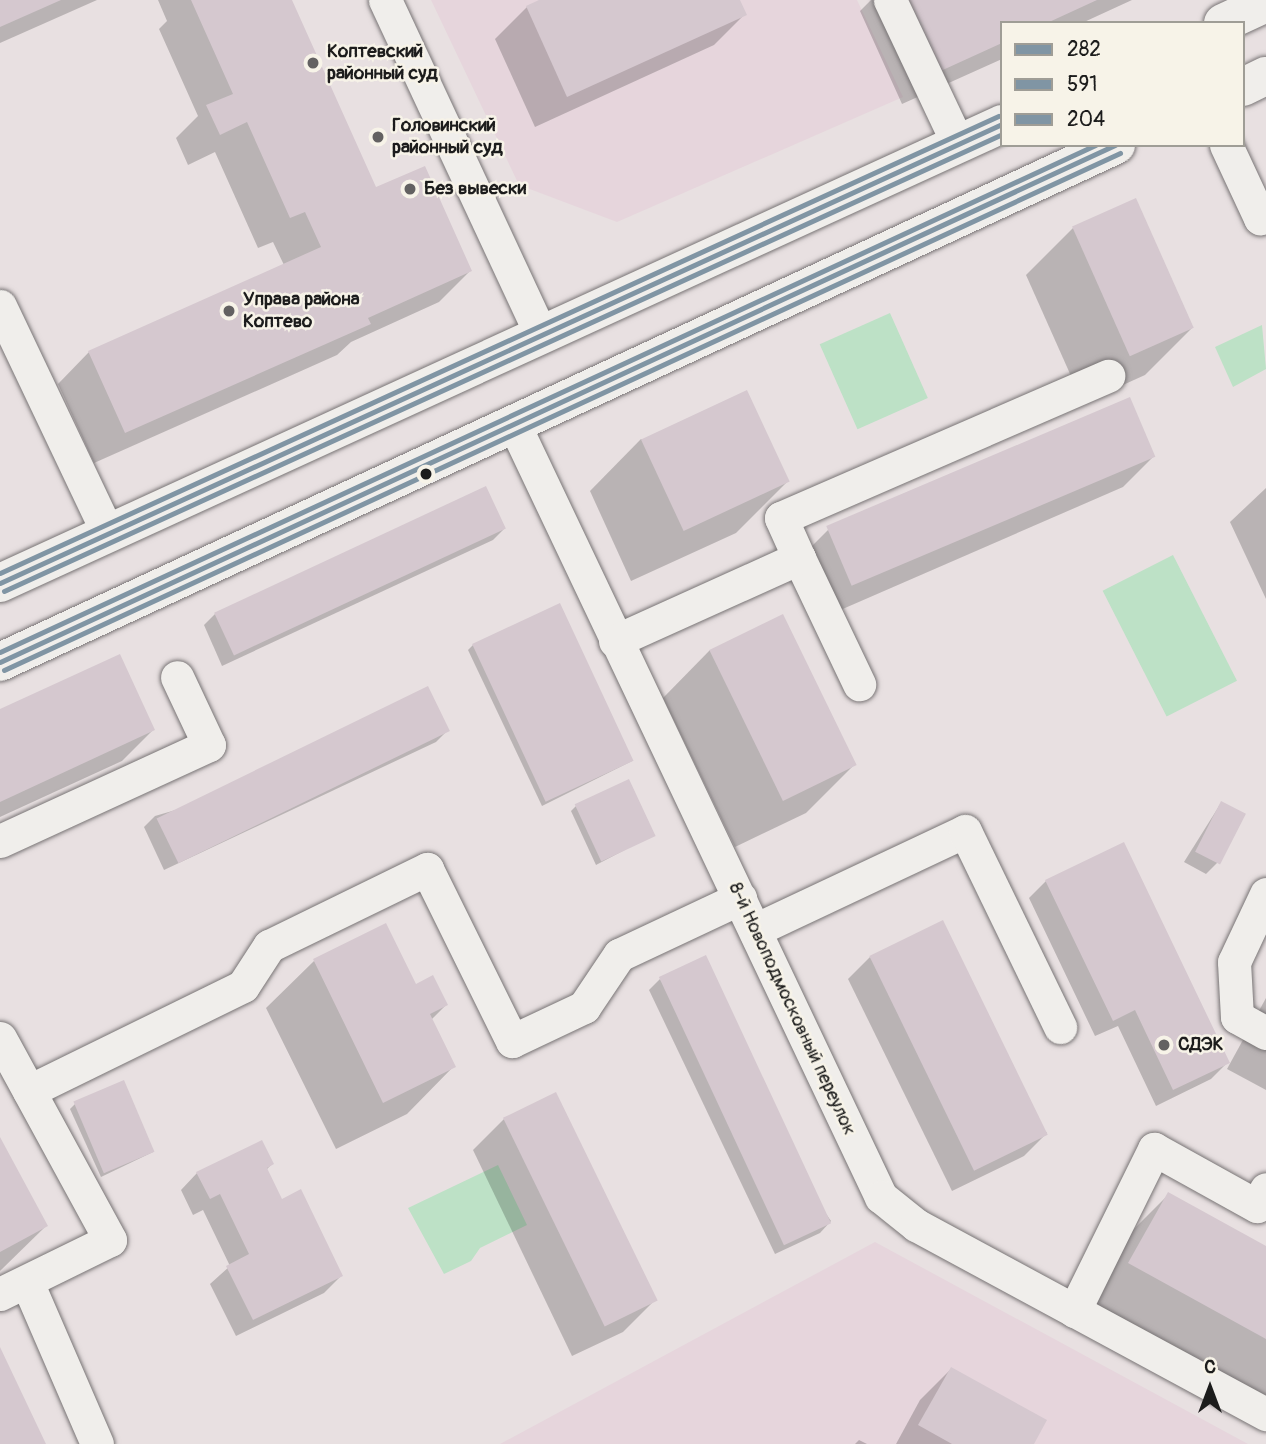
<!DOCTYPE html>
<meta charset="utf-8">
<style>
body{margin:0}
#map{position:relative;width:1266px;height:1444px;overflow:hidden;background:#e8e0e1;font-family:Pangolin,sans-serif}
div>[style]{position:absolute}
.built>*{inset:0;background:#e6d5dc}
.green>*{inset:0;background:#bde1c6;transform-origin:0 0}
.shadow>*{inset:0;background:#0003}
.building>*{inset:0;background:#d5c8cf;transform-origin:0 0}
.roads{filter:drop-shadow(0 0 2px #787475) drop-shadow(0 0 2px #787475)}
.minor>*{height:33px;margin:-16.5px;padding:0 16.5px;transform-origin:16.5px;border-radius:16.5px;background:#f0eeeb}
.major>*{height:38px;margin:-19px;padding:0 19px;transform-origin:19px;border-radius:19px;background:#f0eeeb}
.bus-1>*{height:5px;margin:-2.5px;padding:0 2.5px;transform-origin:2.5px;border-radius:2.5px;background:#8095a4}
.bus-2>*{height:5px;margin:-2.5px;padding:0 2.5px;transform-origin:2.5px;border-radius:2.5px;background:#8095a4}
.bus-3>*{height:5px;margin:-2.5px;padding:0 2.5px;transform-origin:2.5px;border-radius:2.5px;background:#8095a4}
.dots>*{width:19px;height:19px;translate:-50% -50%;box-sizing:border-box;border:4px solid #f7f3e8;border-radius:50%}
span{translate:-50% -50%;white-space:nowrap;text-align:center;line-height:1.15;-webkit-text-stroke:5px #f7f3e8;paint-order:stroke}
.poi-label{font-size:19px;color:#1c1c1c;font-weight:700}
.left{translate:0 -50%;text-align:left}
.street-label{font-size:19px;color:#1c1c1c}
.legend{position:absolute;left:1000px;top:21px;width:245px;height:126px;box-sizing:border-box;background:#f7f3e8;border:2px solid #9f9d96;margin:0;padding:9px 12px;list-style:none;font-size:21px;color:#1c1c1c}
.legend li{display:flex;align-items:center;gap:14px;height:35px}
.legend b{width:35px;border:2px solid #9f9d96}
.north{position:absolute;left:1175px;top:1353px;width:70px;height:70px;-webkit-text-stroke:5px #f7f3e8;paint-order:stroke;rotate:0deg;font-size:19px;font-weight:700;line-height:28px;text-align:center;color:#1c1c1c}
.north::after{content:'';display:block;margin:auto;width:24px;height:32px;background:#1c1c1c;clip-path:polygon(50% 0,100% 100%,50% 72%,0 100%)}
</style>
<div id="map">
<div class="built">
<div style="clip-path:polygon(431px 0,857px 0,903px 97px,617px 222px,519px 185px)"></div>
<div style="clip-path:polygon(875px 1242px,1248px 1444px,500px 1444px)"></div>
</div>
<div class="green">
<div style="left:890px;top:313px;width:93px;height:77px;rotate:66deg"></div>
<div style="clip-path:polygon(1262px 325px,1266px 369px,1233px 387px,1215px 347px)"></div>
<div style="left:1173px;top:555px;width:141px;height:79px;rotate:63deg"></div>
<div style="clip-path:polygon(498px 1165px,527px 1225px,480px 1248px,471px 1261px,444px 1274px,408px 1208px)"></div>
</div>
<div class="shadow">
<div style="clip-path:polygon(0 0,97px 0,0 43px)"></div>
<div style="clip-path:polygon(158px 0,291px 0,376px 190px,470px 271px,439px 302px,351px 342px,337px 355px,94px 463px,58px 384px,89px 352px,284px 265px,273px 242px,258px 248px,215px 152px,188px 165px,176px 138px,198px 116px,159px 29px,167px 21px)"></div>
<div style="clip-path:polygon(543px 0,739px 0,745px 14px,714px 45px,535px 127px,495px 39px,527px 7px)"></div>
<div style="clip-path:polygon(871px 0,1132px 0,1082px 23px,1002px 23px,1002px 59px,902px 104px,860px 11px)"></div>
<div style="clip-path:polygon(1073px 228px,1192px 328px,1145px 375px,1083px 403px,1026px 275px)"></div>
<div style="clip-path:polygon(641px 439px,787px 482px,736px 533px,631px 581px,590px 491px)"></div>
<div style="clip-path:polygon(1154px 456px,1123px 487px,822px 618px,797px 561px,828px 530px)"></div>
<div style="clip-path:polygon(1266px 488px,1266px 599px,1230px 522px)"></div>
<div style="clip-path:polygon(504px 529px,493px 540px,222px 666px,204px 625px,215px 614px)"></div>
<div style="clip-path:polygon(473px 645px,632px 761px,542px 806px,468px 650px)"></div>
<div style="clip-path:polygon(710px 650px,854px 765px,806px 813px,735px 847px,663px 698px)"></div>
<div style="clip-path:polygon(0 711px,153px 730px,122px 761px,0 817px)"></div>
<div style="clip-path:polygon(447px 731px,436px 742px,164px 870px,144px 827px,155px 816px)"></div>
<div style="clip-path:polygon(1221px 803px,1217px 863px,1206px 874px,1184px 862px)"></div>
<div style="clip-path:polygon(576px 806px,653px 835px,596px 865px,571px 811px)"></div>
<div style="clip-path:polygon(1046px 881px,1228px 1062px,1211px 1079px,1156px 1106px,1118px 1026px,1095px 1036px,1029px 898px)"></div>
<div style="clip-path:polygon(870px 957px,1047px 1133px,1024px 1156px,952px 1191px,848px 979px)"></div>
<div style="clip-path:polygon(314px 961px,415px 986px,446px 1005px,431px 1020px,454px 1066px,407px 1114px,336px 1149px,266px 1008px)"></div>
<div style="clip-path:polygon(660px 979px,831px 1221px,820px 1233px,775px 1254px,649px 990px)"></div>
<div style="clip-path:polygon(1266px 998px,1266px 1090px,1227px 1069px)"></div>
<div style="clip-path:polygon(75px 1104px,153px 1152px,101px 1177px,70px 1109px)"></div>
<div style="clip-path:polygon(504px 1119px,655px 1300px,623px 1332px,572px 1356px,473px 1150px)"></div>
<div style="clip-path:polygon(0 1141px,46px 1226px,0 1271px)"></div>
<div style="clip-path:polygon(272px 1164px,266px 1170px,281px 1201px,341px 1276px,324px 1293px,236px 1336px,210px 1284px,230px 1266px,203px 1210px,193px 1215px,181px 1190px,197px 1173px)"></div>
<div style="clip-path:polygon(1168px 1195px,1266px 1248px,1266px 1400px,1082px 1311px,1121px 1242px)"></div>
<div style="clip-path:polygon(951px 1369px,1032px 1444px,896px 1444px,920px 1400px)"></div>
<div style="clip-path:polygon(859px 1440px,867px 1444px,855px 1444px)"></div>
</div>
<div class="building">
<div style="clip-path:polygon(0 0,61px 0,0 27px)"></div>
<div style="clip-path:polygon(191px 0,292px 0,376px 187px,425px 166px,472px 271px,368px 318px,371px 324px,125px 433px,88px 351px,321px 247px,305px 212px,290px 218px,247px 122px,220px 135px,206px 105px,233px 94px)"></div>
<div style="clip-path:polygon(539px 0,740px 0,747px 15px,567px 97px,526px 6px)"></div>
<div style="clip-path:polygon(900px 0,1097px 0,1047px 23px,1002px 23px,1002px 43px,934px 74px)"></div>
<div style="left:1136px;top:198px;width:142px;height:70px;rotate:66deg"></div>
<div style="left:747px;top:390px;width:101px;height:117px;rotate:65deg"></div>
<div style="left:1130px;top:397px;width:65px;height:330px;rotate:67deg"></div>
<div style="left:486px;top:486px;width:47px;height:300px;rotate:65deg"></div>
<div style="left:560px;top:603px;width:174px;height:97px;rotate:65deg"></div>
<div style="left:783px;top:614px;width:168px;height:82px;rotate:64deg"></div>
<div style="clip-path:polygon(120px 654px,155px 730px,0 802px,0 709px)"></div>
<div style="left:428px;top:686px;width:50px;height:302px;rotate:64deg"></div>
<div style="left:629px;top:779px;width:63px;height:60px;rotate:65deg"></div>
<div style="left:1221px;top:801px;width:28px;height:57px;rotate:27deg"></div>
<div style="clip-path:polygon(1124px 842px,1230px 1063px,1173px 1090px,1135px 1010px,1113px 1021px,1045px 880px)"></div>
<div style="left:943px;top:920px;width:239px;height:82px;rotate:64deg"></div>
<div style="clip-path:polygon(386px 923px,416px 984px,433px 975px,448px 1005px,430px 1014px,456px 1067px,383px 1103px,313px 959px)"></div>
<div style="left:706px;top:955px;width:296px;height:52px;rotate:65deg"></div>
<div style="left:124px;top:1080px;width:78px;height:55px;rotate:67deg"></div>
<div style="left:556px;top:1092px;width:232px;height:59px;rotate:64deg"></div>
<div style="clip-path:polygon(0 1137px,48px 1226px,0 1252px)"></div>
<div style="clip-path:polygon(262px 1140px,274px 1164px,267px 1168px,282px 1199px,301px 1189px,343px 1276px,253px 1320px,226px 1266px,249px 1254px,220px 1194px,210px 1199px,196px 1172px)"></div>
<div style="clip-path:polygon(1168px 1192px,1266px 1246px,1266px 1339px,1128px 1263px)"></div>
<div style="clip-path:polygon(0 1347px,46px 1444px,0 1444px)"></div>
<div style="clip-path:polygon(951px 1367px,1047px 1420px,1034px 1444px,952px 1444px,918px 1425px)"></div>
</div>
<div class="roads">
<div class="minor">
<div style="left:385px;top:0;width:366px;rotate:65deg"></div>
<div style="left:890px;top:0;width:159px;rotate:64.7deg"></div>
<div style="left:1226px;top:145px;width:81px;rotate:65deg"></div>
<div style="left:1260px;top:218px;width:7px;rotate:-27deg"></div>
<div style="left:0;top:306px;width:251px;rotate:64.6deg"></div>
<div style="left:513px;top:422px;width:858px;rotate:64.6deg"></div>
<div style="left:881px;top:1197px;width:45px;rotate:38.7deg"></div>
<div style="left:916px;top:1225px;width:398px;rotate:28.4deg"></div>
<div style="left:799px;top:558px;width:140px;rotate:64.5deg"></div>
<div style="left:615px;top:641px;width:202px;rotate:-24.3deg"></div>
<div style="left:799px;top:558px;width:44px;rotate:-114.2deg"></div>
<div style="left:781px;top:518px;width:357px;rotate:-23.5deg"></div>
<div style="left:0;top:841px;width:230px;rotate:-24.7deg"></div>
<div style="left:209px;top:745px;width:75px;rotate:-115.2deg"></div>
<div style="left:1266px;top:894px;width:75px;rotate:115.2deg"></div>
<div style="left:1234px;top:962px;width:55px;rotate:86.9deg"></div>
<div style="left:1237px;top:1017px;width:33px;rotate:29deg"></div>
<div style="left:755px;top:930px;width:232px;rotate:-25.2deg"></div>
<div style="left:965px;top:831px;width:218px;rotate:64.1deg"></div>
<div style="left:0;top:1038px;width:230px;rotate:61.4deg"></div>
<div style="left:110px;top:1240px;width:123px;rotate:153.9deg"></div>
<div style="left:29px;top:1091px;width:238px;rotate:-26.1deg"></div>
<div style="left:243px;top:986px;width:48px;rotate:-57deg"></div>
<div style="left:269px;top:946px;width:176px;rotate:-26deg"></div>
<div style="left:427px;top:869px;width:192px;rotate:63.7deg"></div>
<div style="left:512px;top:1041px;width:80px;rotate:-25.3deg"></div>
<div style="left:584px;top:1007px;width:63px;rotate:-56.1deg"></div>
<div style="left:619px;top:955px;width:134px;rotate:-25.2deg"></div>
<div style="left:27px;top:1282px;width:176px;rotate:66.6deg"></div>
<div style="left:1074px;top:1311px;width:181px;rotate:-63.7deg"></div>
<div style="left:1154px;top:1149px;width:118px;rotate:29deg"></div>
<div style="left:1257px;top:1206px;width:19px;rotate:-62deg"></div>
</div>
<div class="major">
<div style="left:1223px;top:23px;width:47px;rotate:-24.9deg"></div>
<div style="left:1243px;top:87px;width:25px;rotate:-26deg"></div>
<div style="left:0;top:583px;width:1102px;rotate:-24.61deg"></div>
<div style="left:0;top:662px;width:1230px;rotate:-24.86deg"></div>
</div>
</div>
<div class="bus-1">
<div style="left:0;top:583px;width:1102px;rotate:-24.61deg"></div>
<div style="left:0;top:662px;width:1229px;rotate:-24.88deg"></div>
</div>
<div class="bus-2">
<div style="left:4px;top:591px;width:1098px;rotate:-24.6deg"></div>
<div style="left:4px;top:670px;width:1230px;rotate:-24.86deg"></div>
</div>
<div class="bus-3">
<div style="left:0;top:573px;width:1098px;rotate:-24.6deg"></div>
<div style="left:0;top:652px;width:1207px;rotate:-24.84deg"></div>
</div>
<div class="dots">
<div style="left:313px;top:63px;background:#636161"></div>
<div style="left:378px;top:137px;background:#636161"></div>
<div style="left:410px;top:189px;background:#636161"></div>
<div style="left:229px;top:311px;background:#636161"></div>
<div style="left:426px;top:474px;background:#1c1c1c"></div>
<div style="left:1164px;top:1045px;background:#636161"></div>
</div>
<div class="poi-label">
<span class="left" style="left:327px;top:63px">Коптевский<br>районный суд</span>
<span class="left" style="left:392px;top:137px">Головинский<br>районный суд</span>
<span class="left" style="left:424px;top:189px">Без вывески</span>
<span class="left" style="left:243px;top:311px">Управа района<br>Коптево</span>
<span class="left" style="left:1178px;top:1045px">СДЭК</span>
</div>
<div class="street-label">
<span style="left:792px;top:1009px;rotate:65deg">8-й Новоподмосковный переулок</span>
</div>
<ul class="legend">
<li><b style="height:9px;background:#8095a4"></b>282</li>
<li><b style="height:9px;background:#8095a4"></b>591</li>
<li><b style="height:9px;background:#8095a4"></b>204</li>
</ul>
<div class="north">С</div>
</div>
